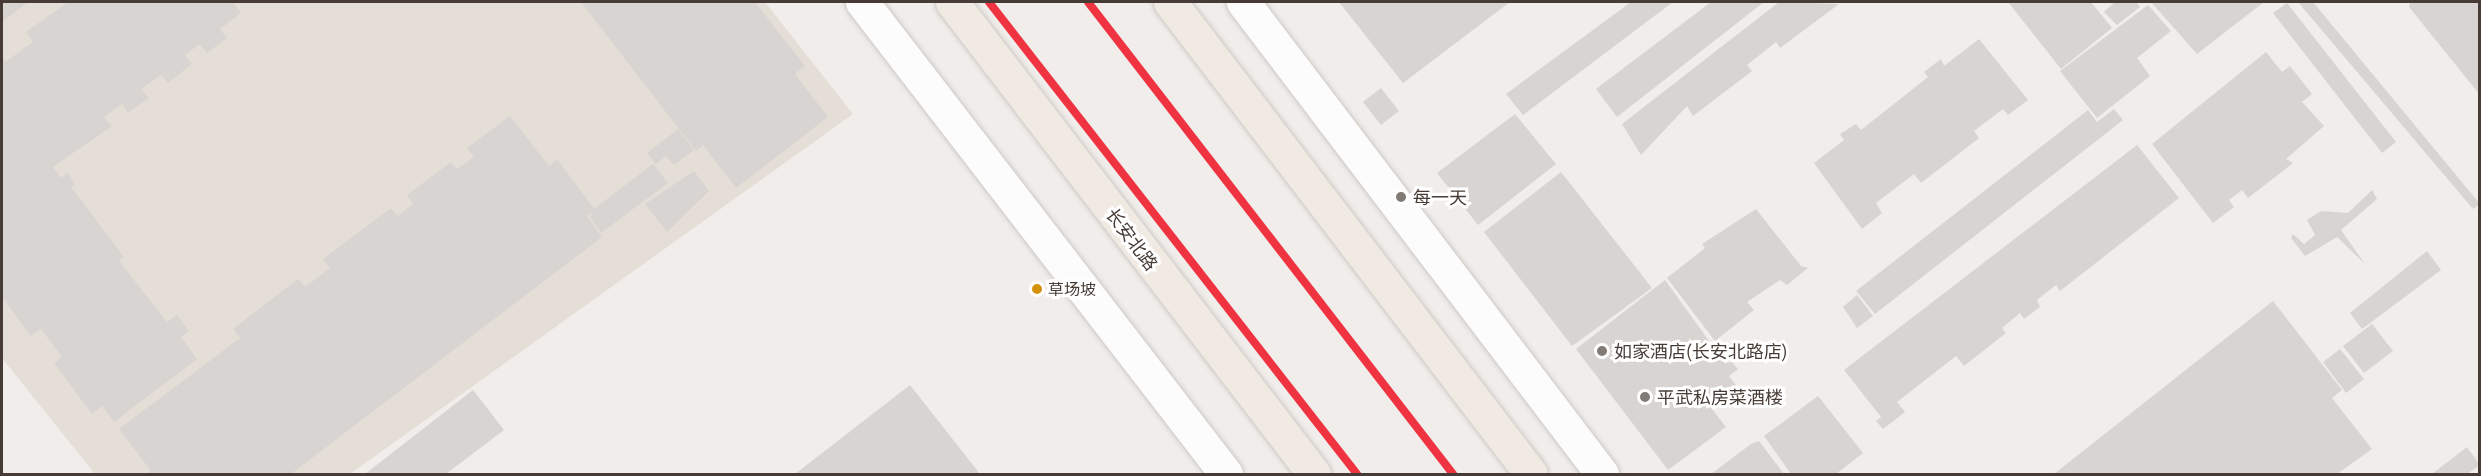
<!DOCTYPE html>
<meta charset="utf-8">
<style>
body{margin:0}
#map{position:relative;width:2481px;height:476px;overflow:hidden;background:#f0edea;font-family:Ubuntu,"Noto Sans SC",sans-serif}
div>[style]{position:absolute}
.residential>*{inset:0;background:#e5ded7}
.building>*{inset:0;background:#d8d4d1}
.roads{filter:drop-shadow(0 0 2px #cdc9c6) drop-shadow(0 0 2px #cdc9c6)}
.street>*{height:33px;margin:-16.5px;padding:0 16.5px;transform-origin:16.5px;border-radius:16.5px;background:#fdfcfc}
.primary>*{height:33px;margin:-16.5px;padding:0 16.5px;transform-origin:16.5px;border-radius:16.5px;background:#f1eae3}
.metro-1>*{height:8px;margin:-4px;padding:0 4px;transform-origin:4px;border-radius:4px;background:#ef3340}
.dots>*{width:16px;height:16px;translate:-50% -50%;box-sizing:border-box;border:3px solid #fff;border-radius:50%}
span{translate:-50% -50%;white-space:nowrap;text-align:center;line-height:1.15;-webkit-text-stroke:6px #fff;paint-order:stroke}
.bus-label{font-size:16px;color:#473c35}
.left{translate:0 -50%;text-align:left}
.poi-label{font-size:18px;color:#473c35}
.street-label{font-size:18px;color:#473c35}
.frame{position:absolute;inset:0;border:3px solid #473c35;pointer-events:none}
</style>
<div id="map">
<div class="residential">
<div style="clip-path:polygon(2px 2px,765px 2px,853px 114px,350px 474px,95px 474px,2px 358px)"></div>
</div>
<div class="building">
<div style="clip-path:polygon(2px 2px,28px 2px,2px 22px)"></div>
<div style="clip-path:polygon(68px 2px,233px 2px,241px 13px,220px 29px,227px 38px,207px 53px,200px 44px,185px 55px,192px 64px,168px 83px,161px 75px,141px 89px,149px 98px,128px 113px,122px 104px,104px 117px,112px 126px,53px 167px,61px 178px,68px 173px,75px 184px,71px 187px,124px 257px,119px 261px,167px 322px,177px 315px,189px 331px,181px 337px,197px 359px,114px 422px,102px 406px,92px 414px,54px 363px,62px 357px,41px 329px,31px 336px,2px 297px,2px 56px,5px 62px,33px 42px,26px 32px)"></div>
<div style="clip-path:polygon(581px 2px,755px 2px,805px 66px,795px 74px,828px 117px,736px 188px,703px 145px,696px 151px)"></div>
<div style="clip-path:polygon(1339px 2px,1510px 2px,1403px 83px)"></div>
<div style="clip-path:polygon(1631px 2px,1673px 2px,1523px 115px,1506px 94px)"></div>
<div style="clip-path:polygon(1711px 2px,1764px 2px,1617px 117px,1596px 89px)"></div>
<div style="clip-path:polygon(1779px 2px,1839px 4px,1780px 48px,1776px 42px,1747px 65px,1752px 71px,1693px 116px,1687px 106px,1641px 155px,1622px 124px)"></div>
<div style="clip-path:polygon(2008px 2px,2091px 2px,2112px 28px,2061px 69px)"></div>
<div style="clip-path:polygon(2115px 2px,2136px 2px,2140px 7px,2117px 25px,2104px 12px)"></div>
<div style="clip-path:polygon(2151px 2px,2264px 2px,2197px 54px)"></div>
<div style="clip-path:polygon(2298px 2px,2313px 2px,2480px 204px,2473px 209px)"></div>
<div style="clip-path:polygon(2410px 2px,2480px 2px,2480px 95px,2409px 7px)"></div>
<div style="clip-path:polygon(2287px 3px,2396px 142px,2382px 153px,2273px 13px)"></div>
<div style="clip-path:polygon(2148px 5px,2171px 31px,2137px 58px,2150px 76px,2097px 118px,2060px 71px)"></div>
<div style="clip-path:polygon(1979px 39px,2028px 100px,2008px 115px,2003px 109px,1974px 131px,1979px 138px,1921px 183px,1914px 174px,1876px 203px,1882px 213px,1862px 229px,1814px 163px,1844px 140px,1840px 134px,1856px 124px,1861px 130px,1928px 77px,1924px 72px,1941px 59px,1944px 66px)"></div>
<div style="clip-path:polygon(2266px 52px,2282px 72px,2290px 66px,2312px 94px,2302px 102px,2324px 126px,2286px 159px,2293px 163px,2248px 198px,2242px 190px,2229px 200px,2234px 207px,2213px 223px,2152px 144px)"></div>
<div style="clip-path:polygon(1381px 88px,1399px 111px,1381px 125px,1363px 102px)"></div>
<div style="clip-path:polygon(2114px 109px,2123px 120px,1875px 314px,1856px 291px,2088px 110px,2097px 122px)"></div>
<div style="clip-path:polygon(1515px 114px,1556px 164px,1478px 225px,1437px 173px)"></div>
<div style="clip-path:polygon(510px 116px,549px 166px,557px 159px,595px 210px,587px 216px,602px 237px,291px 474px,147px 474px,151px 471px,119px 429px,240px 338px,233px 329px,298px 279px,305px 287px,330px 268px,323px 259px,391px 208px,398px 216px,413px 204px,407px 195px,451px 162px,457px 169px,474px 157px,467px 148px)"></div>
<div style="clip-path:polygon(678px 129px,694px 150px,674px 165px,666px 156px,656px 164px,647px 153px)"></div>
<div style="clip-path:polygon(2137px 145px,2179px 198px,2060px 291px,2056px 285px,2037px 300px,2040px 307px,2024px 319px,2020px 313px,2002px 328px,2006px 333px,1964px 366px,1956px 356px,1897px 402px,1905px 412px,1883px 429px,1876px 421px,1881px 417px,1844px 370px)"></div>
<div style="clip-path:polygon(653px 164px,668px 183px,601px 233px,590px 217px,595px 208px)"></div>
<div style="clip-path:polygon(694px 171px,709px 191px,667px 232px,645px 204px)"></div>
<div style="clip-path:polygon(1561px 172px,1652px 288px,1572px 346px,1484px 232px)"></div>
<div style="clip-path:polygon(2372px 190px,2377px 199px,2341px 230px,2365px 264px,2337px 237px,2305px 256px,2291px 238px,2293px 234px,2304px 244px,2315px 235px,2307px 220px,2321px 211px,2348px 213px)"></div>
<div style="clip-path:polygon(1756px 209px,1801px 266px,1808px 268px,1787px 285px,1780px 280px,1747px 302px,1754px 310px,1715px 341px,1667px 278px,1705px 248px,1702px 244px)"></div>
<div style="clip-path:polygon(2427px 251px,2441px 270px,2362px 329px,2350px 313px)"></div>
<div style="clip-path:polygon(1665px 280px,1725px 363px,1732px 362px,1738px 369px,1729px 376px,1736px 385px,1708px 404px,1726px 427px,1668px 470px,1576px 349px)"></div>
<div style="clip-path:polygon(1857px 295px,1873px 316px,1857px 328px,1843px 307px)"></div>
<div style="clip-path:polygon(2273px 301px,2342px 390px,2332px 398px,2372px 449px,2337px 474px,2054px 474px)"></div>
<div style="clip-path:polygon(2372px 324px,2393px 351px,2364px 373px,2343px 346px)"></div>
<div style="clip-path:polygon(2340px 349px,2364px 379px,2346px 393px,2323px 362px)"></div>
<div style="clip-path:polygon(910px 385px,980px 474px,795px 474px)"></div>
<div style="clip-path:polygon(473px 390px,504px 430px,446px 474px,365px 474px)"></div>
<div style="clip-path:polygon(1818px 396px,1863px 453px,1836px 474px,1791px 474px,1764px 436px)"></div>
<div style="clip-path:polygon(1759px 441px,1784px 474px,1711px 474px,1751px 444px)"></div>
<div style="clip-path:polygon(2467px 447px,2480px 465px,2467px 474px,2432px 474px)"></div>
</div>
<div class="roads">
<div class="street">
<div style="left:862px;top:2px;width:596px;rotate:52.36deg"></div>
<div style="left:1243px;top:2px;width:593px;rotate:52.74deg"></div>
</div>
<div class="primary">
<div style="left:952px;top:2px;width:595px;rotate:52.51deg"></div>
<div style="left:1170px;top:2px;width:594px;rotate:52.59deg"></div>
</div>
</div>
<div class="metro-1">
<div style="left:989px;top:2px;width:599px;rotate:52.06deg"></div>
<div style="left:1088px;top:2px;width:597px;rotate:52.29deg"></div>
</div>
<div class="dots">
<div style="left:1401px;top:197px;background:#827a74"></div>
<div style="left:1037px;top:289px;background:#d4910b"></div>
<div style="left:1602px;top:351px;background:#827a74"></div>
<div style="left:1645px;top:397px;background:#827a74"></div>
</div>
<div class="bus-label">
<span class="left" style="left:1048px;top:289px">草场坡</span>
</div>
<div class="poi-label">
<span class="left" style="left:1413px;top:197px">每一天</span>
<span class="left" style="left:1614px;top:351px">如家酒店(长安北路店)</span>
<span class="left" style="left:1657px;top:397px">平武私房菜酒楼</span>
</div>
<div class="street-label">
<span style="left:1132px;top:239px;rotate:53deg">长安北路</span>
</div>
<div class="frame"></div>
</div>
